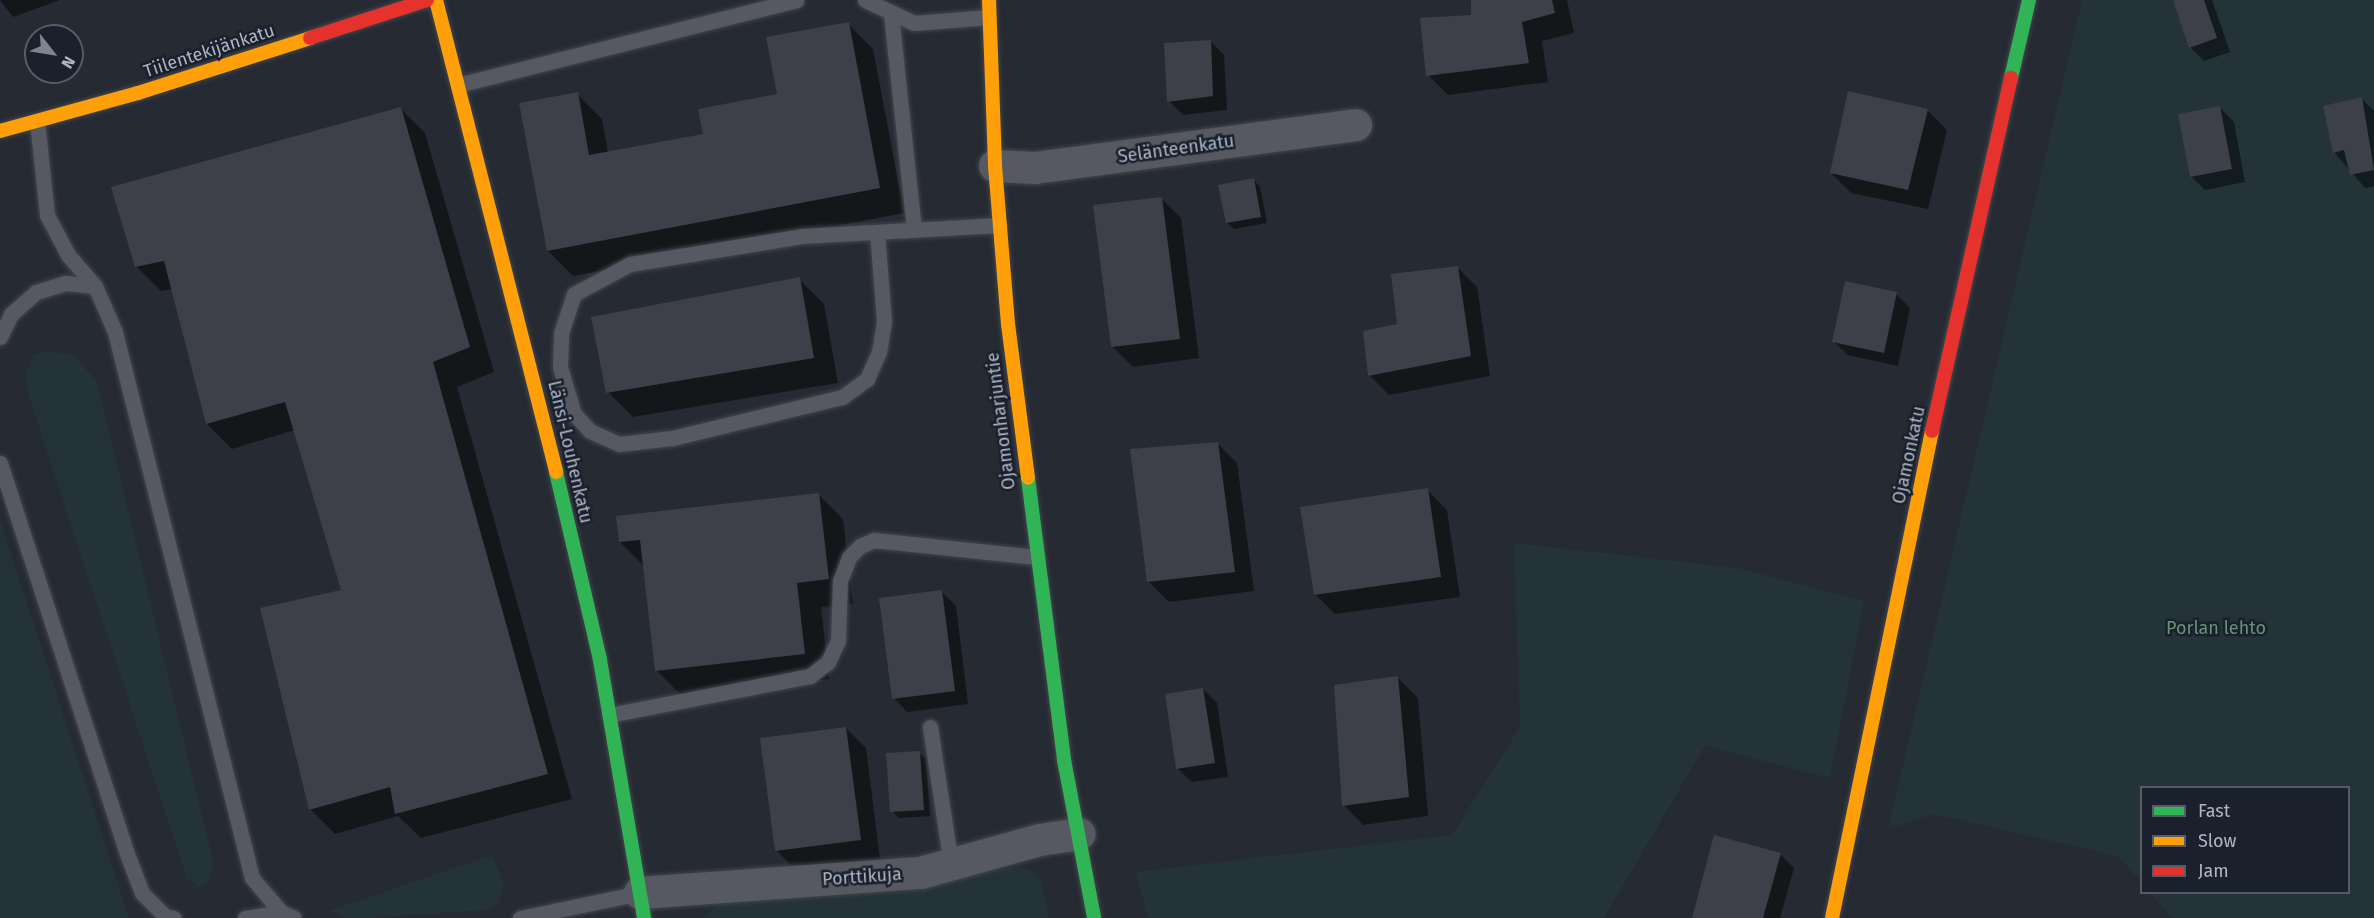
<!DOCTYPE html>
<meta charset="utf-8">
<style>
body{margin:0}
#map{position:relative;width:2374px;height:918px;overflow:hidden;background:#262a32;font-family:"Fira Sans",sans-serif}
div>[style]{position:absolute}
.green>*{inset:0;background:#233337}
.shadow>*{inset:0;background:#0007}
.building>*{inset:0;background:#3d4048}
.roads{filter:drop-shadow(0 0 2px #41454b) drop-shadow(0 0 2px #41454b)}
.lane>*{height:15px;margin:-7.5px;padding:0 7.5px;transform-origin:7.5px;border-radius:7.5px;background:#565961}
.street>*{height:32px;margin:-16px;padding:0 16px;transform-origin:16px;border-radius:16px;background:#565961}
.fast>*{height:14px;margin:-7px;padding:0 7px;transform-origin:7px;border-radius:7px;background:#30b455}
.slow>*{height:14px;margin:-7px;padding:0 7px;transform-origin:7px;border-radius:7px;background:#ff9f0a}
.jam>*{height:14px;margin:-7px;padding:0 7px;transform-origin:7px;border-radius:7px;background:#e5322d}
span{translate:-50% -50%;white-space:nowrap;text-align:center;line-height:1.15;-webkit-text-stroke:5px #1a202c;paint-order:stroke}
.street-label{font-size:18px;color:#aeb5c4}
.park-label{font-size:18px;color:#669475}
.legend{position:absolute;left:2140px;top:786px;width:210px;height:108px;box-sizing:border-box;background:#1a202c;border:2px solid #555c69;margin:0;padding:8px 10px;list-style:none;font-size:18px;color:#aeb5c4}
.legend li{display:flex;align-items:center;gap:12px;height:30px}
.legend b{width:30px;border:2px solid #555c69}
.north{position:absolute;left:24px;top:24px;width:60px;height:60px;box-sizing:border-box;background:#1a202c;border:2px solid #555c69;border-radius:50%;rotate:121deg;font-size:16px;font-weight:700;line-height:24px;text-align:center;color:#aeb5c4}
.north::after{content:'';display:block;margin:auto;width:21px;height:27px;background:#7e8491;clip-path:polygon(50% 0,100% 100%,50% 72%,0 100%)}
</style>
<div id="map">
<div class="green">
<div style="clip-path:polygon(2082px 0,2374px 0,2374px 918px,2172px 918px,2150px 893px,2348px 892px,2348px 788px,2142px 788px,2141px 882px,2118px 856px,1933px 814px,1888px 829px)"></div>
<div style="clip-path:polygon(47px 351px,74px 355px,97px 382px,214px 865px,207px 884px,198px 887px,187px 879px,29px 397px,26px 373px,33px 355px)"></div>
<div style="clip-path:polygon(0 520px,129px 918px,0 918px)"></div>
<div style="clip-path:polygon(1514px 543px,1738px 568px,1864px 601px,1830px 778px,1705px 746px,1604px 918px,1148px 918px,1136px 872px,1452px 835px,1520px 727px)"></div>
<div style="clip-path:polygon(492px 855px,504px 884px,499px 903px,486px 910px,372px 918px,345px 918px,328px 911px)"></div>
<div style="clip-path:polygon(1021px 866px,1040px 877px,1049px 918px,703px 918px,723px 902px,863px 890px)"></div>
</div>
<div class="shadow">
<div style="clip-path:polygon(0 0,60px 0,13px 17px)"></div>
<div style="clip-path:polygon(1473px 0,1567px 0,1574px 33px,1542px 41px,1548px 82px,1448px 95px,1428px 75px,1473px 16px)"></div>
<div style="clip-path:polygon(2175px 0,2212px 0,2230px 52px,2204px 61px,2190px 47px)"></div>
<div style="clip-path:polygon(848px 24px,873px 49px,904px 213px,573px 276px,548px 251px,577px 94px,602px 119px,608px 153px,704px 135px,779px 95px)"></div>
<div style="clip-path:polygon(1210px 41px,1224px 55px,1227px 110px,1183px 115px,1169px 101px)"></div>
<div style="clip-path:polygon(2362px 99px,2374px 111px,2374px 186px,2365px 188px,2334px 152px)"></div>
<div style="clip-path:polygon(400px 108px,425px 133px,494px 372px,457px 387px,572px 799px,421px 838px,398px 816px,335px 834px,310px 809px,343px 591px,295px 430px,232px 449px,207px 424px,173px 289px,161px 291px,136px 266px)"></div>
<div style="clip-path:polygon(2220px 108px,2234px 122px,2245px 182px,2205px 190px,2191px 176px)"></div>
<div style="clip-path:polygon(1927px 110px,1947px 130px,1928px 209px,1851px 193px,1831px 173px)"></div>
<div style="clip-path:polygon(1254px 180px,1260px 187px,1267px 223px,1234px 229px,1227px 223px)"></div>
<div style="clip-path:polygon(1161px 198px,1181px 218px,1199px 358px,1133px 367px,1113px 347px)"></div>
<div style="clip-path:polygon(1457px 267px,1477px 287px,1490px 376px,1389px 395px,1369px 375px)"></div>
<div style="clip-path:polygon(799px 279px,824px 304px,838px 383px,633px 417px,608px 392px)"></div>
<div style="clip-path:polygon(1896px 294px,1910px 308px,1898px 366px,1848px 355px,1834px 342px)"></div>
<div style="clip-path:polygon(1217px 443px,1237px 463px,1254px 591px,1169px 602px,1149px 582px)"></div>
<div style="clip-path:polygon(1427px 490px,1447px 510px,1460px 597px,1335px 614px,1315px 594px)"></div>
<div style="clip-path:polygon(818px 494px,843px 519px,853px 604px,821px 607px,829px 679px,681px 695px,656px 670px,644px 566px,620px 542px)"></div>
<div style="clip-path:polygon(942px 592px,956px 606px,968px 704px,907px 712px,894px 698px)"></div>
<div style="clip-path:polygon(1398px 678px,1418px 698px,1428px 816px,1363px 825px,1344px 805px)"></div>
<div style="clip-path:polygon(1203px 689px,1217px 703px,1228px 777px,1192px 782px,1178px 769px)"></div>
<div style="clip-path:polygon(846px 728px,866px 748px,880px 859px,796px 870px,776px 850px)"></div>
<div style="clip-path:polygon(919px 753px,926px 759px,930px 816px,899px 818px,892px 811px)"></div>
<div style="clip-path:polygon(1780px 854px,1794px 868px,1780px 918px,1693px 918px)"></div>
</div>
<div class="building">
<div style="clip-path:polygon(1471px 0,1552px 0,1555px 13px,1522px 22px,1529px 63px,1426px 76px,1420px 18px,1471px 15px)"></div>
<div style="clip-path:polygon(2173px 0,2204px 0,2217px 38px,2189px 48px)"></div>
<div style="clip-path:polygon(849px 22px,880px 188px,547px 251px,519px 103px,578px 92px,589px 155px,703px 134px,698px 109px,777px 94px,766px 37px)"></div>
<div style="clip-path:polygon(1211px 40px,1213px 96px,1167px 102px,1164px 43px)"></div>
<div style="clip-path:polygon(1848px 91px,1928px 109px,1908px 190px,1830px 173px)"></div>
<div style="clip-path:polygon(2362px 97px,2374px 170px,2350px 175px,2344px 150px,2333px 153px,2323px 106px)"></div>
<div style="clip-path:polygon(2220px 106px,2232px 169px,2190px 177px,2178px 114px)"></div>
<div style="clip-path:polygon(401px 107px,470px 347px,433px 362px,548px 774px,395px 814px,390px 787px,309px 810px,260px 608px,341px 590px,285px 402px,206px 424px,164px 261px,135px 267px,111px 187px)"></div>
<div style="clip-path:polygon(1254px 178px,1261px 217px,1226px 223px,1218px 185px)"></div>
<div style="clip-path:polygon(1162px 197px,1180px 339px,1111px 347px,1093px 205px)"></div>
<div style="clip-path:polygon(1458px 266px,1471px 356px,1368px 376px,1363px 331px,1397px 324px,1391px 274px)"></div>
<div style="clip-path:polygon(800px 277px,814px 358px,606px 393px,591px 317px)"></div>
<div style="clip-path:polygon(1845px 281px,1897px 292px,1884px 353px,1832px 342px)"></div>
<div style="clip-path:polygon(1218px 442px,1235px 572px,1147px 582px,1130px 449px)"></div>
<div style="clip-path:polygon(1428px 488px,1441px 577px,1314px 595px,1300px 507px)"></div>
<div style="clip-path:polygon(819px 493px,829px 579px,797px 583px,805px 654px,655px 671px,640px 540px,619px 542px,616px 516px)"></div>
<div style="clip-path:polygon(942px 590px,955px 691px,892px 699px,879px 598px)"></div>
<div style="clip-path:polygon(1398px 676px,1409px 797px,1342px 806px,1334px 685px)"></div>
<div style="clip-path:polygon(1203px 688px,1215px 763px,1176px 769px,1165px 694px)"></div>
<div style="clip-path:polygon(846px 727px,861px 840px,775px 851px,760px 738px)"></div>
<div style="clip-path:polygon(920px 751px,924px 810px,890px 812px,886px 753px)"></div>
<div style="clip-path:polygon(1714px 835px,1781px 853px,1763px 918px,1692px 918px)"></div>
</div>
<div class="roads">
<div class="lane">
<div style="left:865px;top:0;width:54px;rotate:25.1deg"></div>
<div style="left:914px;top:23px;width:75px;rotate:-4.6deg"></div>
<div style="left:891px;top:14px;width:217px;rotate:83.9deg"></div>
<div style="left:458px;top:85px;width:349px;rotate:-14.1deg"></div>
<div style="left:37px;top:121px;width:95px;rotate:83.9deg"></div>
<div style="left:47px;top:215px;width:45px;rotate:62.3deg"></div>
<div style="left:68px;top:255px;width:41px;rotate:48.9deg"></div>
<div style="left:95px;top:286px;width:50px;rotate:66.5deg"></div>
<div style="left:115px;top:332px;width:563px;rotate:75.91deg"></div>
<div style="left:252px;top:878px;width:45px;rotate:49.5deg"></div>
<div style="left:281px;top:912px;width:14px;rotate:25deg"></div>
<div style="left:877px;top:232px;width:89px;rotate:85.5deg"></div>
<div style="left:884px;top:321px;width:31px;rotate:99deg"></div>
<div style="left:879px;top:352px;width:30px;rotate:114deg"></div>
<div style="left:867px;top:379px;width:31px;rotate:144deg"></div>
<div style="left:842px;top:397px;width:175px;rotate:166.4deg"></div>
<div style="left:672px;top:438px;width:53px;rotate:173.5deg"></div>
<div style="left:619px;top:444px;width:32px;rotate:-156deg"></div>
<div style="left:590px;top:431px;width:23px;rotate:-133deg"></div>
<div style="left:574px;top:414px;width:49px;rotate:-106.6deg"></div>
<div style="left:560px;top:367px;width:34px;rotate:-88deg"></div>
<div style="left:561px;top:333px;width:41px;rotate:-71.6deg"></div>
<div style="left:574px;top:294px;width:64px;rotate:-28.2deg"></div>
<div style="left:630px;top:264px;width:174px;rotate:-9.2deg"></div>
<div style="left:802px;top:236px;width:198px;rotate:-3.2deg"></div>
<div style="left:0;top:337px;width:25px;rotate:-64deg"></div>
<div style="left:11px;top:314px;width:33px;rotate:-41deg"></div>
<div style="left:36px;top:292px;width:30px;rotate:-17deg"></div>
<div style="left:65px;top:283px;width:30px;rotate:6deg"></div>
<div style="left:0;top:463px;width:416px;rotate:72deg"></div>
<div style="left:129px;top:859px;width:36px;rotate:69deg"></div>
<div style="left:142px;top:893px;width:33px;rotate:45deg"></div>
<div style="left:165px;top:916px;width:9px;rotate:13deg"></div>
<div style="left:609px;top:715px;width:205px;rotate:-11deg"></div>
<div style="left:810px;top:676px;width:23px;rotate:-38deg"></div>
<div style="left:828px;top:662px;width:23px;rotate:-65deg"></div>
<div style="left:838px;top:641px;width:60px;rotate:-88.1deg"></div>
<div style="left:840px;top:581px;width:26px;rotate:-69deg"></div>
<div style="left:849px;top:557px;width:16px;rotate:-45deg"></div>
<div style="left:860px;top:546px;width:15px;rotate:-23deg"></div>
<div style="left:874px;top:540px;width:162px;rotate:6deg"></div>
<div style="left:930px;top:727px;width:140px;rotate:81.3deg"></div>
<div style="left:245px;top:918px;width:36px;rotate:-9deg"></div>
<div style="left:520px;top:918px;width:123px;rotate:-11.8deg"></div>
</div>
<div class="street">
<div style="left:995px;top:166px;width:40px;rotate:2.9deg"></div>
<div style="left:1035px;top:168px;width:324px;rotate:-7.6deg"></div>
<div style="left:640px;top:893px;width:282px;rotate:-4.1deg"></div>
<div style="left:921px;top:873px;width:123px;rotate:-15.5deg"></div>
<div style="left:1040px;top:840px;width:40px;rotate:-8.5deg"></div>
</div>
<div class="fast">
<div style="left:2011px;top:78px;width:80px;rotate:-77deg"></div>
<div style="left:556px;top:472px;width:193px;rotate:76.8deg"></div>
<div style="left:600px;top:660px;width:262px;rotate:80.3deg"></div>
<div style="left:1028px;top:478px;width:284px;rotate:82.7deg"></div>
<div style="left:1064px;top:760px;width:161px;rotate:79.2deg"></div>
</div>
<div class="slow">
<div style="left:436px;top:0;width:487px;rotate:75.7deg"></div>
<div style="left:989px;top:0;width:166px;rotate:87.9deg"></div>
<div style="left:995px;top:166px;width:159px;rotate:85.3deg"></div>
<div style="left:1008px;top:324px;width:155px;rotate:82.6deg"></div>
<div style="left:0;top:131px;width:143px;rotate:-15.4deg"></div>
<div style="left:138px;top:93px;width:181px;rotate:-17.7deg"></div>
<div style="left:1832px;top:918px;width:497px;rotate:-78.4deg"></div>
</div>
<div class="jam">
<div style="left:310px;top:38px;width:123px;rotate:-18deg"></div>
<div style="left:1932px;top:431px;width:362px;rotate:-77.4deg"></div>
</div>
</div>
<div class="street-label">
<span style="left:209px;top:51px;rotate:-18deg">Tiilentekijänkatu</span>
<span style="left:1176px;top:149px;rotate:-8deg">Selänteenkatu</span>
<span style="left:1001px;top:421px;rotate:-97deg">Ojamonharjuntie</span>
<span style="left:570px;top:452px;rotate:77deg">Länsi-Louhenkatu</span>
<span style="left:1909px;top:455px;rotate:-78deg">Ojamonkatu</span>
<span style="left:862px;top:877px;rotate:-4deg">Porttikuja</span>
</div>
<div class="park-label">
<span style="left:2216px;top:628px">Porlan lehto</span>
</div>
<ul class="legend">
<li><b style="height:8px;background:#30b455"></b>Fast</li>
<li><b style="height:8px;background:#ff9f0a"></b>Slow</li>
<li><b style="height:8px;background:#e5322d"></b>Jam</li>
</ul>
<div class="north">N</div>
</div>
